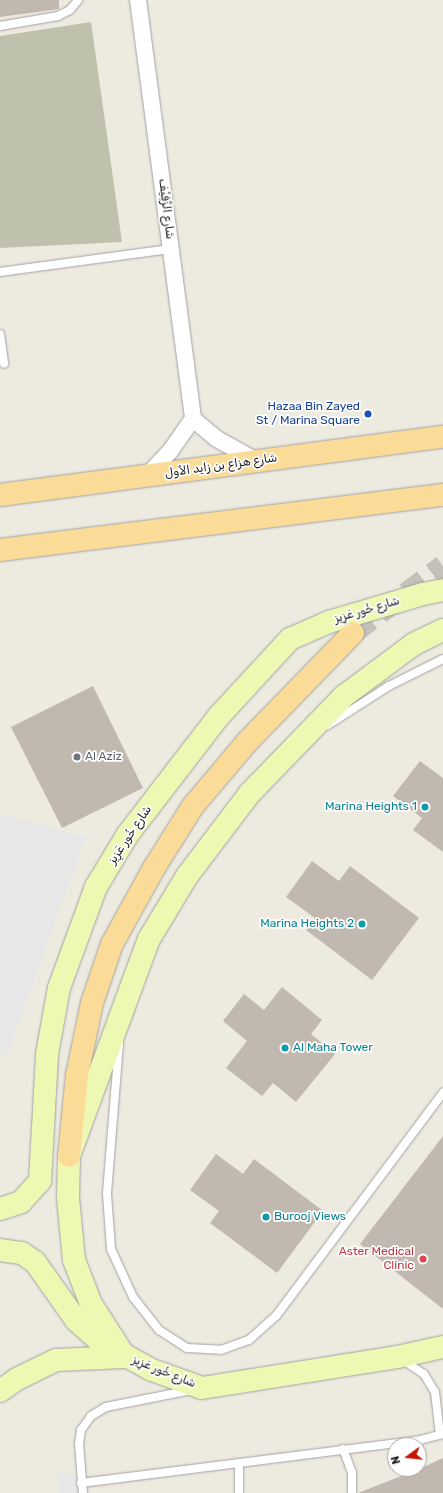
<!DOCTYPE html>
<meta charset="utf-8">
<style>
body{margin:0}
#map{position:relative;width:443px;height:1493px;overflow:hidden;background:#edeae0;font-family:Rubik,Vazirmatn,sans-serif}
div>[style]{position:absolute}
.construction>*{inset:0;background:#bfc1ac}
.parking>*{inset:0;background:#e7e7e7}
.building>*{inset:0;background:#c1b9b0}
.primary-tunnel>*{height:22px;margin-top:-11px;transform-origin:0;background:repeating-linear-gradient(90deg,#c3c1b9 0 22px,transparent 0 33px)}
.roads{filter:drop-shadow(0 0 1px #a2a2a2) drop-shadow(0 0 1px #a2a2a2)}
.lane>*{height:8px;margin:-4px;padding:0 4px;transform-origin:4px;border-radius:4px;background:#fff}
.street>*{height:16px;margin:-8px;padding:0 8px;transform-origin:8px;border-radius:8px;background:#fff}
.secondary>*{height:22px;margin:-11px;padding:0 11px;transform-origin:11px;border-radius:11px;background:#edf8b3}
.primary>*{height:22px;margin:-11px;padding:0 11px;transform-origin:11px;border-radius:11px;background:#fbdb98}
.dots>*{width:11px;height:11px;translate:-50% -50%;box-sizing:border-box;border:2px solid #fff;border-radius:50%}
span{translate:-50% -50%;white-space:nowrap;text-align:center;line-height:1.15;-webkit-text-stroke:3.5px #fff;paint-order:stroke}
.street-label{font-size:12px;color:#1b1b1b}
.transit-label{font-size:12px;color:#164399}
.right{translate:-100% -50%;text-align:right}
.worship-label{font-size:12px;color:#5b616d}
.left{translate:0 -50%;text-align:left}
.culture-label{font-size:12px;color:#0d838f}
.health-label{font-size:12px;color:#be3a42}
.north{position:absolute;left:387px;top:1437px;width:40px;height:40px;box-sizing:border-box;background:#fff;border:1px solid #a4a4a4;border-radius:50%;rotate:255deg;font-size:11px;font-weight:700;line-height:16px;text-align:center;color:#1b1b1b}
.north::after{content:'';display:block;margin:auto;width:14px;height:18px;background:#c41702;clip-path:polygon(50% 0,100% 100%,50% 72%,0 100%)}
</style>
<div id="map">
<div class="construction">
<div style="clip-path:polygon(91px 22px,122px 242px,0 248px,0 36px)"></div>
</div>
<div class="parking">
<div style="clip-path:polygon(0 814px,86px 837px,7px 1054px,0 1055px)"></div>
<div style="clip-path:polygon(75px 1473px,78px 1493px,60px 1493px,58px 1475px)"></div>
</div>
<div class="building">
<div style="clip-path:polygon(0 0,59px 0,59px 9px,0 17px)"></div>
<div style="clip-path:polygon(93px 686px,143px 788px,62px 828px,11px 727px)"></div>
<div style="clip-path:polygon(420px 761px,443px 778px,443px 852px,413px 830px,422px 818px,393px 796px)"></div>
<div style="clip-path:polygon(312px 861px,339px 881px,350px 866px,419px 918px,372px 980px,306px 930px,315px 918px,286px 897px)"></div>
<div style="clip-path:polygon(282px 987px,322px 1020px,311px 1034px,335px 1054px,296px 1102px,273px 1083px,262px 1096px,226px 1068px,247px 1041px,223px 1021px,244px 994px,264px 1010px)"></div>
<div style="clip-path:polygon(443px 1136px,443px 1309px,360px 1244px)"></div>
<div style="clip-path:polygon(216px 1154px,243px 1174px,254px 1159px,323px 1211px,277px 1273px,210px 1223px,219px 1211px,190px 1190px)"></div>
<div style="clip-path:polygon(443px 1458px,443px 1493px,358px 1493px,419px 1469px)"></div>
</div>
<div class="primary-tunnel">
<div style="left:353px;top:633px;width:112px;rotate:-36.7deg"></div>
</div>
<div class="roads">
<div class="lane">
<div style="left:0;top:26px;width:59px;rotate:-9.8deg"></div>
<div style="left:58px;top:16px;width:13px;rotate:-27deg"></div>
<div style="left:70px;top:10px;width:13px;rotate:-51deg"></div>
<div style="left:0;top:272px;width:173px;rotate:-7.7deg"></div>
<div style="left:0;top:334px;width:30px;rotate:82deg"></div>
<div style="left:328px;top:725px;width:72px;rotate:-32.6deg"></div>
<div style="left:389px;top:686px;width:60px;rotate:-26.6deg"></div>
<div style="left:119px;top:1044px;width:150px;rotate:94.6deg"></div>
<div style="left:107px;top:1194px;width:55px;rotate:85.8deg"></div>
<div style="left:111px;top:1249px;width:53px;rotate:65.4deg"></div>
<div style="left:133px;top:1297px;width:42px;rotate:51.8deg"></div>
<div style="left:159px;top:1330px;width:33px;rotate:33deg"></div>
<div style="left:187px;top:1348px;width:34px;rotate:3deg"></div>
<div style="left:221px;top:1350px;width:30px;rotate:-20deg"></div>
<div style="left:249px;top:1340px;width:36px;rotate:-42deg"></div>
<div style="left:276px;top:1316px;width:279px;rotate:-53.2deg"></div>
<div style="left:403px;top:1360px;width:25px;rotate:34deg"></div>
<div style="left:424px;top:1374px;width:21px;rotate:59deg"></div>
<div style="left:435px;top:1392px;width:43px;rotate:83.4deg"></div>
<div style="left:343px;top:1449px;width:25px;rotate:69deg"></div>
<div style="left:352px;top:1472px;width:21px;rotate:90deg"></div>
<div style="left:239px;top:1463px;width:30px;rotate:90deg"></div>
<div style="left:81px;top:1483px;width:342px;rotate:-7.2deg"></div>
<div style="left:420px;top:1440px;width:24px;rotate:-15deg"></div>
<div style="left:83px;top:1493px;width:49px;rotate:-94.7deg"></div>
<div style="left:79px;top:1444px;width:14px;rotate:-82deg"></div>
<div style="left:81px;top:1430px;width:17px;rotate:-54deg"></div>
<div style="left:91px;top:1416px;width:17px;rotate:-31deg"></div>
<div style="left:106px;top:1407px;width:87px;rotate:-11.3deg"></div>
</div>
<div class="street">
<div style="left:138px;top:0;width:423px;rotate:82.5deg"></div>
<div style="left:193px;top:419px;width:31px;rotate:40deg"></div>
<div style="left:217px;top:439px;width:46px;rotate:28.8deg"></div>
<div style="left:145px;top:478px;width:38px;rotate:-47deg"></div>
<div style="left:171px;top:450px;width:38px;rotate:-55deg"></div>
</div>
<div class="secondary">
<div style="left:0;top:1209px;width:22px;rotate:-18deg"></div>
<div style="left:21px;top:1202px;width:28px;rotate:-48deg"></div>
<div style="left:40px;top:1181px;width:127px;rotate:-86.8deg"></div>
<div style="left:47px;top:1054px;width:67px;rotate:-79.7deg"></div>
<div style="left:59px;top:988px;width:108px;rotate:-69.9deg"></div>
<div style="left:96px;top:887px;width:62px;rotate:-58.9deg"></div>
<div style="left:128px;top:834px;width:149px;rotate:-52.4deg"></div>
<div style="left:219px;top:716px;width:105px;rotate:-47.3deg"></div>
<div style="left:290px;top:639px;width:43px;rotate:-23.6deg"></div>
<div style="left:329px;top:622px;width:98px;rotate:-16.6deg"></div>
<div style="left:423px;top:594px;width:20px;rotate:-11deg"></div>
<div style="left:0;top:1250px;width:22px;rotate:8deg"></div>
<div style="left:22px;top:1253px;width:16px;rotate:35deg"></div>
<div style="left:35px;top:1262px;width:71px;rotate:54.7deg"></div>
<div style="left:76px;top:1320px;width:31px;rotate:42deg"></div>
<div style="left:99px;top:1341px;width:60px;rotate:28.7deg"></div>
<div style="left:152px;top:1370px;width:53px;rotate:19.8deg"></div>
<div style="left:202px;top:1388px;width:197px;rotate:-9deg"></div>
<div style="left:397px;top:1357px;width:47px;rotate:-12.3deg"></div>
<div style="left:125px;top:1357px;width:63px;rotate:-122.7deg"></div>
<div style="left:91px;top:1304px;width:47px;rotate:-111.1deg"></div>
<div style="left:74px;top:1260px;width:62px;rotate:-95.5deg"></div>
<div style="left:68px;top:1198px;width:42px;rotate:-88.6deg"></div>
<div style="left:69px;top:1156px;width:231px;rotate:-69.8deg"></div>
<div style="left:149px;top:939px;width:74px;rotate:-58.9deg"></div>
<div style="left:187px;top:876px;width:104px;rotate:-52.8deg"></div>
<div style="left:250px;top:793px;width:135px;rotate:-45.9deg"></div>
<div style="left:344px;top:696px;width:87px;rotate:-36.6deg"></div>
<div style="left:414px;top:644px;width:32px;rotate:-26deg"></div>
<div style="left:0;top:1391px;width:21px;rotate:-35deg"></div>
<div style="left:17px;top:1379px;width:43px;rotate:-26deg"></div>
<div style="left:56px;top:1360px;width:69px;rotate:-2.5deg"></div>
</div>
<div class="primary">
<div style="left:0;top:495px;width:447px;rotate:-7.5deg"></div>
<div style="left:0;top:550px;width:446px;rotate:-7.1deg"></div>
<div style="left:69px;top:1156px;width:81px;rotate:-84.4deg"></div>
<div style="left:77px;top:1075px;width:74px;rotate:-78.2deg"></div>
<div style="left:92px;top:1003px;width:62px;rotate:-71.3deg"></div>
<div style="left:112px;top:944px;width:87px;rotate:-61.1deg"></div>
<div style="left:154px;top:868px;width:73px;rotate:-57.8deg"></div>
<div style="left:193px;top:806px;width:84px;rotate:-49.8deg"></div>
<div style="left:247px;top:742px;width:152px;rotate:-45.8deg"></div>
</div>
</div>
<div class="dots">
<div style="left:368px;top:414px;background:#1a4fb4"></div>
<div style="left:77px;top:757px;background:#6b7280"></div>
<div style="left:425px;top:807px;background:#0f9aa8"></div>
<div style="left:362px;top:924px;background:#0f9aa8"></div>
<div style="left:285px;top:1048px;background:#0f9aa8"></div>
<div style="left:266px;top:1217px;background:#0f9aa8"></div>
<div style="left:423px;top:1259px;background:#e0444e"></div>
</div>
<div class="street-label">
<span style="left:166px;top:209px;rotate:83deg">شارع الزَّفِيْف</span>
<span style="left:221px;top:466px;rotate:-8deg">شارع هزاع بن زايد الأول</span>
<span style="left:367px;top:610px;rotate:-16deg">شارع خُور عَزِيز</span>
<span style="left:130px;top:835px;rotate:-56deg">شارع خُور عَزِيز</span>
<span style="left:164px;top:1372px;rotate:22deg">شارع خُور عَزِيز</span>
</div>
<div class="transit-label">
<span class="right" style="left:360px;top:414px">Hazaa Bin Zayed<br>St / Marina Square</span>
</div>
<div class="worship-label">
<span class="left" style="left:85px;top:757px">Al Aziz</span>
</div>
<div class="culture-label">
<span class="right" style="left:417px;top:807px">Marina Heights 1</span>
<span class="right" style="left:354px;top:924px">Marina Heights 2</span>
<span class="left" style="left:293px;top:1048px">Al Maha Tower</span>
<span class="left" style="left:274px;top:1217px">Burooj Views</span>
</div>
<div class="health-label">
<span class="right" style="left:414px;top:1259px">Aster Medical<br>Clinic</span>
</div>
<div class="north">N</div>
</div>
